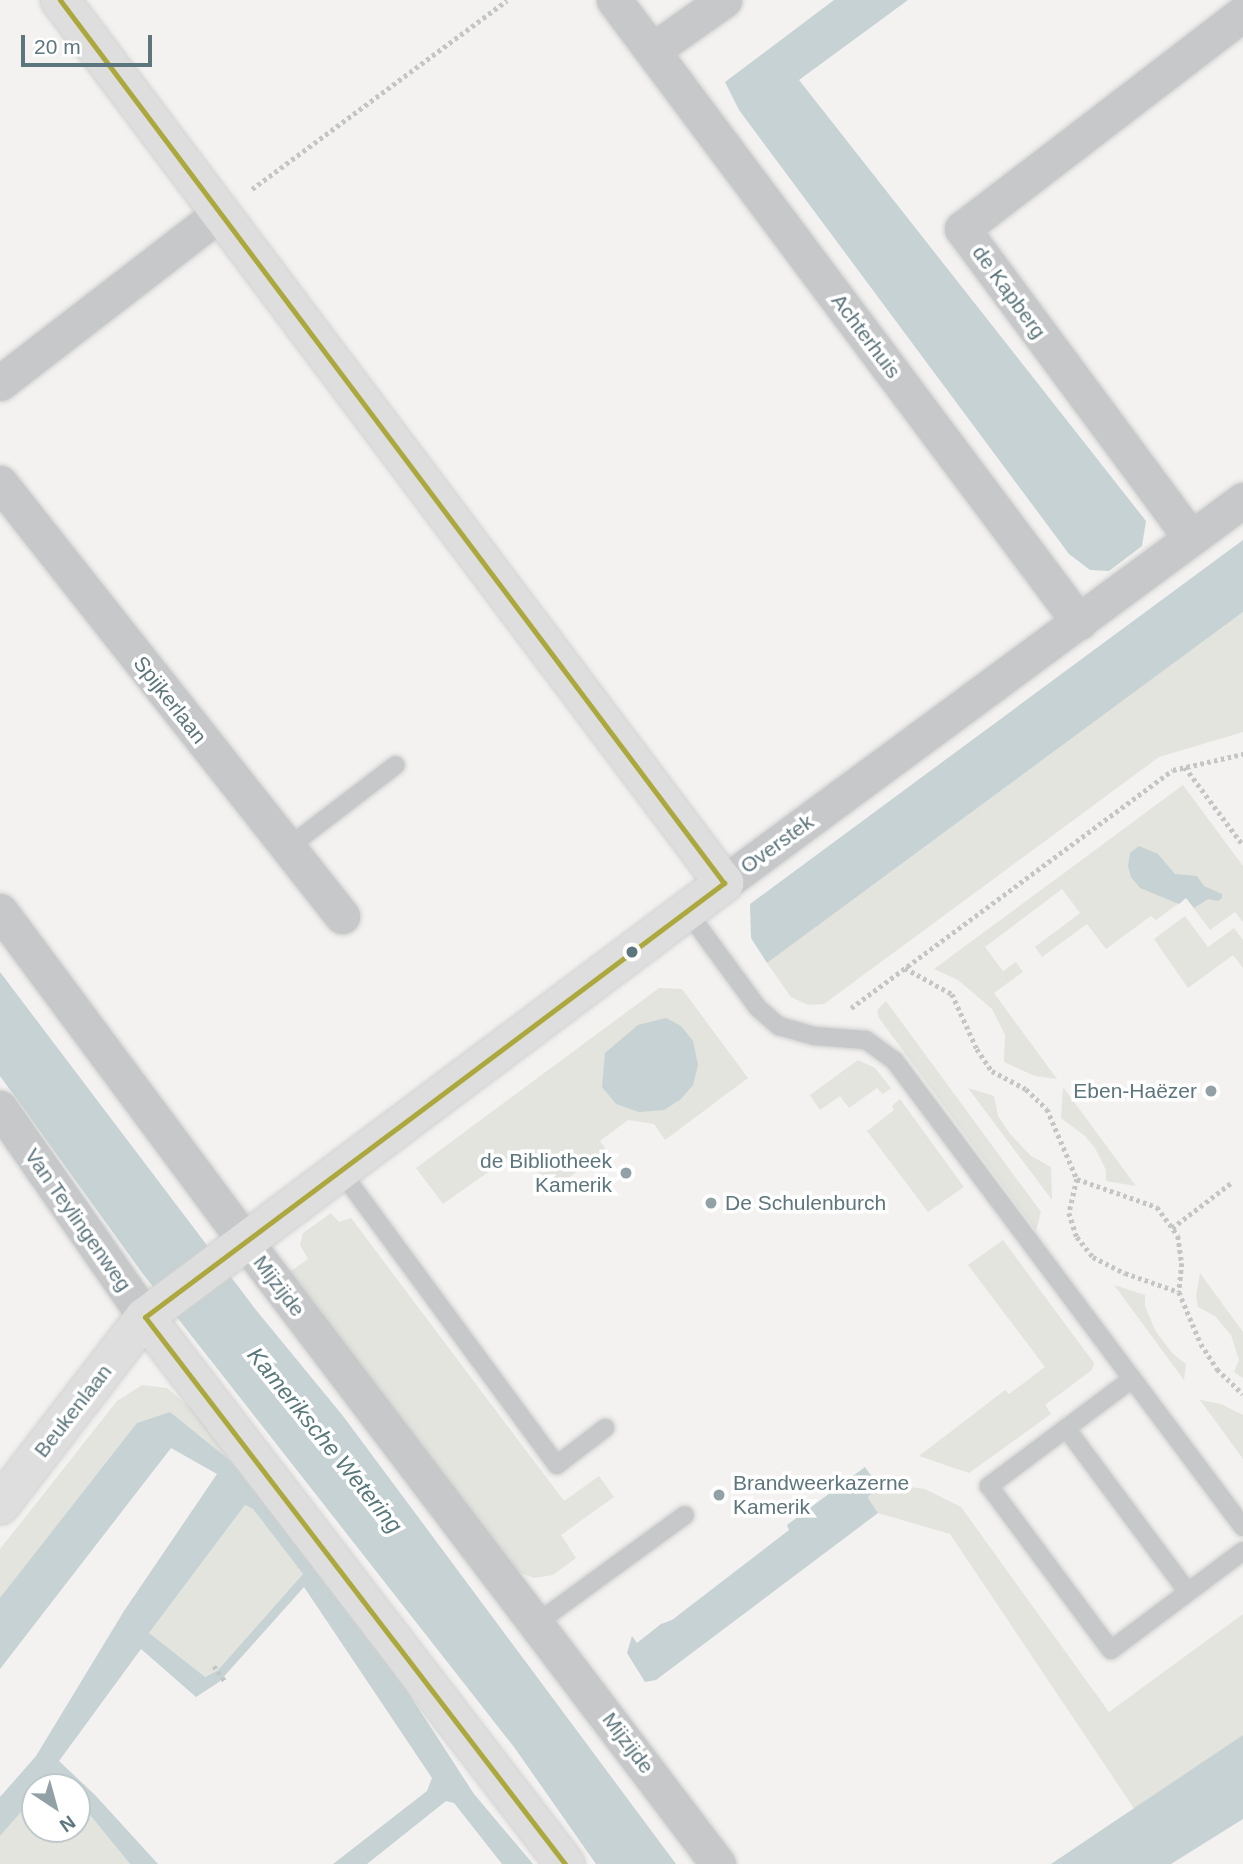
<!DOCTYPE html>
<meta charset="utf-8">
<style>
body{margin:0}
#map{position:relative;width:1243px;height:1864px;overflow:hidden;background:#f3f2f0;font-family:Arial,sans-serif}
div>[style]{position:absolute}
.green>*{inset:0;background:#e2e4dd}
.water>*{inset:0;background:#c6d2d3}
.path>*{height:4.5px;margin-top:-2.25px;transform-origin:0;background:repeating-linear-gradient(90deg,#c4c6c6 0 3.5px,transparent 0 7px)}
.roads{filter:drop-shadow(0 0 2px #cfd0d0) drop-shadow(0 0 2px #cfd0d0)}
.lane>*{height:18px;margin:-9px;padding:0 9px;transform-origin:9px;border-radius:9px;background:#c7c8c9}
.street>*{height:35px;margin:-17.5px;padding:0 17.5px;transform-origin:17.5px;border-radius:17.5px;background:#c7c8c9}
.secondary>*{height:38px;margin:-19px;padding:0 19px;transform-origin:19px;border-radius:19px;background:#dddedd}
.bus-1>*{height:5px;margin:-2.5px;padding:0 2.5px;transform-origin:2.5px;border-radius:2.5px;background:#aca83e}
.dots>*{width:19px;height:19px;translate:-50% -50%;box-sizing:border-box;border:4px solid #fff;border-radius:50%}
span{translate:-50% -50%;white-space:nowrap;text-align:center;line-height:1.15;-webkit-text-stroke:7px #fff;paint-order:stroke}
.street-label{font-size:21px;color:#5d767d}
.poi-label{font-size:21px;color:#5d767d}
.right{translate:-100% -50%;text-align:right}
.left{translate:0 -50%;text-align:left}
.water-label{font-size:23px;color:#587879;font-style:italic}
.north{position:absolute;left:21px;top:1773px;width:70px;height:70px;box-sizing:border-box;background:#fff;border:2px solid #bec8cb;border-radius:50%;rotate:144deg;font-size:19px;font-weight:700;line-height:28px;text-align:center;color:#5d767d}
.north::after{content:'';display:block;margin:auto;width:24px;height:32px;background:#92a1a5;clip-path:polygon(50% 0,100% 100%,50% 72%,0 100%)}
.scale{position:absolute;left:21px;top:35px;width:131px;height:32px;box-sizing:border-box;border:4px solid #5d767d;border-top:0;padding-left:9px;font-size:21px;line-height:24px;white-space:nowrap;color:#5d767d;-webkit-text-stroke:5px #fff;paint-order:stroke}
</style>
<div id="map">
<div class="green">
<div style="clip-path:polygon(1243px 612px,1243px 732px,1159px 757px,824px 1004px,808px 1005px,791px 997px,767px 963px)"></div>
<div style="clip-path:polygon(1183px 785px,1243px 866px,1243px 922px,1235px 912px,1210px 930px,1186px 898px,1156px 920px,1151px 916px,1106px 949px,1087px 924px,1042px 957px,1035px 947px,1080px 913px,1062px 889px,985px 947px,1003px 971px,1016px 962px,1023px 972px,994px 993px,1057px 1079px,1035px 1076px,1004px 1062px,1005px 1035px,992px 1009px,958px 980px,934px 969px)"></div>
<div style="clip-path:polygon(1185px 916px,1208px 947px,1234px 928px,1243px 940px,1243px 968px,1233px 955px,1188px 988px,1154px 939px)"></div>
<div style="clip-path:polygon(659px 988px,682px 989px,748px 1078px,665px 1140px,654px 1124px,628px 1120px,600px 1141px,606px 1150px,552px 1190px,521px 1149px,443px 1204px,416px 1168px)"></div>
<div style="clip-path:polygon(886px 1001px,1041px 1212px,1036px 1231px,879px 1018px,877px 1010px)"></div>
<div style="clip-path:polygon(858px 1060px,875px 1068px,891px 1088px,883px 1094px,877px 1088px,849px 1108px,840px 1096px,820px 1110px,810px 1095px)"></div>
<div style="clip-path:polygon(1063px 1087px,1136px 1186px,1106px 1181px,1106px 1170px,1095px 1148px,1085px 1136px,1061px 1118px)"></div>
<div style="clip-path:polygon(968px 1088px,994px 1096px,998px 1116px,1011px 1135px,1031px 1156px,1051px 1167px,1052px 1200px)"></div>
<div style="clip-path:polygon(900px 1099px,964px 1187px,928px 1212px,867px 1131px,894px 1110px,892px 1106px)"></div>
<div style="clip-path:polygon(331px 1213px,339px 1222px,351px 1218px,564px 1501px,599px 1476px,614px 1497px,561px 1535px,576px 1558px,553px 1575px,534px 1578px,517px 1572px,287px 1274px,308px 1259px,300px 1245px,303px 1233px)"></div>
<div style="clip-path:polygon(1003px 1240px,1094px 1363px,1092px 1370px,1045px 1405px,1051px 1414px,969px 1473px,919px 1456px,1005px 1390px,1009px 1394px,1045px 1367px,968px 1265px)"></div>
<div style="clip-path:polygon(1200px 1273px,1243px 1332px,1243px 1378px,1234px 1372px,1239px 1360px,1231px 1335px,1215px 1316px,1198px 1307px,1196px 1296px)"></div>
<div style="clip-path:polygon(1114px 1285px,1145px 1295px,1145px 1306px,1156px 1332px,1173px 1354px,1186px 1364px,1184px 1380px)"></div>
<div style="clip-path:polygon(142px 1385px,167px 1388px,224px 1437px,256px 1488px,170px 1412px,0 1598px,0 1549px,117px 1401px)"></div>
<div style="clip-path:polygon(1200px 1400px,1221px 1404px,1243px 1415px,1243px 1459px)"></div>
<div style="clip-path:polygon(876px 1483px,925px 1489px,961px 1507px,1109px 1712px,1243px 1614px,1243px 1735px,1135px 1810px,950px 1534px,878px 1513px,868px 1498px)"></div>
<div style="clip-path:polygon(245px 1505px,253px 1509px,303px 1574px,218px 1670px,204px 1677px,149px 1633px)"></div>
<div style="clip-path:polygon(35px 1796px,35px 1829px,77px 1829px,77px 1799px,130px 1864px,0 1864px,0 1836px)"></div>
</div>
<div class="water">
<div style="clip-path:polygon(834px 0,908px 0,799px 80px,1146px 521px,1142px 546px,1109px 571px,1090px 570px,1069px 554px,739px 110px,725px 82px)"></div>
<div style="clip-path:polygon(1243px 540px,1243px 612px,767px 963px,751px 938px,750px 904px)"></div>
<div style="clip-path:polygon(1139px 846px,1158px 854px,1175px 874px,1197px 876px,1204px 886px,1222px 894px,1222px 898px,1218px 901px,1208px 899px,1194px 908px,1186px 898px,1179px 904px,1140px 888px,1131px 877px,1128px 866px,1130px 853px)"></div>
<div style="clip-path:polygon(0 972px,256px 1310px,343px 1416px,676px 1864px,596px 1864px,514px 1747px,143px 1274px,0 1076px)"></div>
<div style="clip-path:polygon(666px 1018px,681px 1026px,693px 1041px,698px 1065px,693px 1085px,681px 1099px,664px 1110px,639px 1112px,616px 1104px,602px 1087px,605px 1053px,638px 1025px)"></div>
<div style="clip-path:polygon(evenodd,170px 1412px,228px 1459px,256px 1488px,406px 1689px,474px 1794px,533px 1864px,502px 1864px,454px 1803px,446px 1801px,367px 1864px,333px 1864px,427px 1791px,432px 1778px,304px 1587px,219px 1682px,196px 1697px,141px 1649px,59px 1761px,95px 1795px,158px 1864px,130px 1864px,77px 1799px,77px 1787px,67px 1787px,57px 1781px,44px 1787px,35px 1787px,35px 1796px,0 1836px,0 1797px,36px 1756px,124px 1611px,217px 1474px,171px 1448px,0 1669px,0 1598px,137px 1423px,170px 1412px,245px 1505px,253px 1509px,303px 1574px,218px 1670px,205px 1677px,149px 1633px,245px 1505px)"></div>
<div style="clip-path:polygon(865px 1467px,876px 1483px,868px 1498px,878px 1513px,656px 1680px,645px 1682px,627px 1653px,632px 1636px,637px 1643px,661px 1624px,672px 1620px,789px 1530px,787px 1525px)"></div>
<div style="clip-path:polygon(1243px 1735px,1243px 1819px,1171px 1864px,1051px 1864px)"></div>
</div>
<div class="path">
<div style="left:252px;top:189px;width:317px;rotate:-36.5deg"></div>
<div style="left:1185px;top:767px;width:97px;rotate:53.4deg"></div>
<div style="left:905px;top:968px;width:54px;rotate:29deg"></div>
<div style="left:952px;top:994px;width:60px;rotate:65.6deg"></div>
<div style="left:977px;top:1049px;width:27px;rotate:56deg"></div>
<div style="left:992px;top:1071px;width:38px;rotate:28deg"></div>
<div style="left:1026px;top:1089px;width:29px;rotate:44deg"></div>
<div style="left:1047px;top:1109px;width:76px;rotate:66.8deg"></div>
<div style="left:1077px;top:1179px;width:35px;rotate:103deg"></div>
<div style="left:1069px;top:1213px;width:25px;rotate:72deg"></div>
<div style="left:1077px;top:1237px;width:26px;rotate:51deg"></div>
<div style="left:1093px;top:1257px;width:36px;rotate:27deg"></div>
<div style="left:1125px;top:1273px;width:57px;rotate:19.4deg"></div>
<div style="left:1179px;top:1292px;width:56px;rotate:67.1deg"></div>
<div style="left:1201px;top:1344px;width:30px;rotate:57deg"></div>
<div style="left:1217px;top:1369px;width:36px;rotate:44deg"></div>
<div style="left:851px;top:1008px;width:400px;rotate:-36.5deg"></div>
<div style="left:1173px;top:770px;width:72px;rotate:-12.9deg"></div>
<div style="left:1077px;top:1179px;width:85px;rotate:19.3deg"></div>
<div style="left:1157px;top:1207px;width:36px;rotate:54deg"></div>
<div style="left:1178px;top:1236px;width:27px;rotate:82deg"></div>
<div style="left:1182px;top:1263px;width:29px;rotate:96deg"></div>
<div style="left:1172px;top:1228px;width:74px;rotate:-37.3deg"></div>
<div style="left:214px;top:1666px;width:19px;rotate:54deg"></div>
</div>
<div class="roads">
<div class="lane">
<div style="left:286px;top:849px;width:138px;rotate:-37.4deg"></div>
<div style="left:687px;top:911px;width:120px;rotate:53.8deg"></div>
<div style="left:758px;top:1008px;width:28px;rotate:41deg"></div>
<div style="left:779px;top:1026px;width:36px;rotate:16deg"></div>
<div style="left:814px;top:1036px;width:52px;rotate:4.4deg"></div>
<div style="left:866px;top:1040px;width:34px;rotate:36deg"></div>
<div style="left:894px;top:1060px;width:583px;rotate:53.23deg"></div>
<div style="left:340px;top:1170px;width:366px;rotate:53.7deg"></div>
<div style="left:557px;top:1465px;width:61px;rotate:-37.6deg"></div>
<div style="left:1132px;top:1379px;width:179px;rotate:143.2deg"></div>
<div style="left:989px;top:1486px;width:204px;rotate:53.4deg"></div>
<div style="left:1111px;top:1650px;width:165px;rotate:-36.9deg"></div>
<div style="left:1066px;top:1428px;width:204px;rotate:53.4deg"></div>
<div style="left:537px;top:1623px;width:183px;rotate:-36.1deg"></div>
</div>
<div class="street">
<div style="left:614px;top:0;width:777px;rotate:53.22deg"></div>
<div style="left:653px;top:50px;width:87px;rotate:-35.2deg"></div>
<div style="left:0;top:383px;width:278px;rotate:-37.7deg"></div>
<div style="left:0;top:483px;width:552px;rotate:51.7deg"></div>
<div style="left:1191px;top:538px;width:385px;rotate:-126.5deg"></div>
<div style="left:962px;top:229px;width:354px;rotate:-37.5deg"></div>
<div style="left:724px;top:883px;width:645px;rotate:-36.43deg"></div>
<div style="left:0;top:911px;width:411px;rotate:53.4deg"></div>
<div style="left:245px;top:1241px;width:782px;rotate:52.79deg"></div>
<div style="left:0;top:1108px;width:254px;rotate:55.2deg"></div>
</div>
<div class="secondary">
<div style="left:145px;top:1317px;width:690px;rotate:52.48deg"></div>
<div style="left:0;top:1505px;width:237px;rotate:-52.4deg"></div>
<div style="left:145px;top:1317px;width:724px;rotate:-36.85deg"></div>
<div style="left:724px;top:883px;width:1105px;rotate:-126.94deg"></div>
</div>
</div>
<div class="bus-1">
<div style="left:60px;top:0;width:1105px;rotate:53.06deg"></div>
<div style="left:145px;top:1317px;width:724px;rotate:-36.85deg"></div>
<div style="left:145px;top:1317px;width:690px;rotate:52.48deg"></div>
</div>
<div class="dots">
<div style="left:632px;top:952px;background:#5d767d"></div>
<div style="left:1211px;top:1091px;background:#92a1a5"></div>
<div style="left:626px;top:1173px;background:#92a1a5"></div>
<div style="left:711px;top:1203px;background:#92a1a5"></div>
<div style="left:719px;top:1495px;background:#92a1a5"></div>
</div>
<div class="street-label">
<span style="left:1009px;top:292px;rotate:54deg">de Kapberg</span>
<span style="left:866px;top:336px;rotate:53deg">Achterhuis</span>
<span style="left:170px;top:700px;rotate:52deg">Spijkerlaan</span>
<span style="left:777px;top:844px;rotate:-36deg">Overstek</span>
<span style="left:78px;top:1220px;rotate:55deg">Van Teylingenweg</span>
<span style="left:279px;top:1286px;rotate:53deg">Mijzijde</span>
<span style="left:73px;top:1411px;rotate:-52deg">Beukenlaan</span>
<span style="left:628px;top:1743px;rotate:53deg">Mijzijde</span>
</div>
<div class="poi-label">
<span class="right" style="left:1197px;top:1091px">Eben-Haëzer</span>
<span class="right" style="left:612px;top:1173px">de Bibliotheek<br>Kamerik</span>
<span class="left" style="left:725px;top:1203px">De Schulenburch</span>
<span class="left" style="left:733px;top:1495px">Brandweerkazerne<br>Kamerik</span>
</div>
<div class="water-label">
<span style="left:325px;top:1440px;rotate:51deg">Kameriksche Wetering</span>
</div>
<div class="north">N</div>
<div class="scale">20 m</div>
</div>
